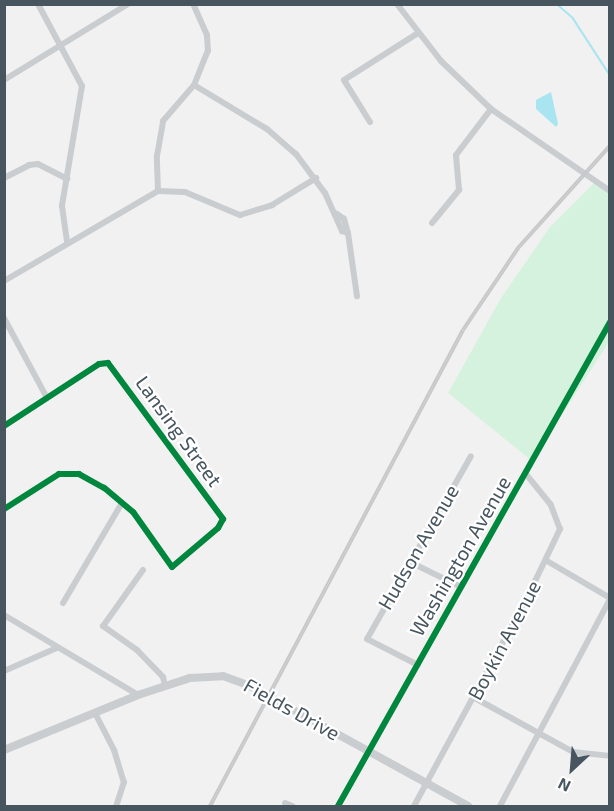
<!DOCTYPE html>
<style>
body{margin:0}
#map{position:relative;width:614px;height:811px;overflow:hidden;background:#f2f1f1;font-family:"Exo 2",sans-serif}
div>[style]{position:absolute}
.green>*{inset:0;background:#d5f2de}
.water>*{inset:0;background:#a8e5f0}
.stream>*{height:1.5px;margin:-0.75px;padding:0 0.75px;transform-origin:0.75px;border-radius:0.75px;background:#a8e5f0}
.minor>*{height:6px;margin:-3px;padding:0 3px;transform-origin:3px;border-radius:3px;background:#cacdd0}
.tertiary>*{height:8px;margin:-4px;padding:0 4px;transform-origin:4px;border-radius:4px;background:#cacdd0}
.rail>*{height:4px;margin-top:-2px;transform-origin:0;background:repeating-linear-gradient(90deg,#fff 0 4.5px,#c6c8ca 0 9px);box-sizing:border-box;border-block:2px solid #c6c8ca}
.cycleway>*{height:6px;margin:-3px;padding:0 3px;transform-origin:3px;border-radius:3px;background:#00873e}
span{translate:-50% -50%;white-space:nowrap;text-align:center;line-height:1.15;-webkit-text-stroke:4.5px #fff;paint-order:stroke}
.street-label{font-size:20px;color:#47555f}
.frame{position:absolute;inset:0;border:6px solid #47555f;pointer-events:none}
.north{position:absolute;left:542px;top:739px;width:60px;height:60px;-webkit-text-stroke:4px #fff;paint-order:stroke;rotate:206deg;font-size:16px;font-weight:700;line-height:24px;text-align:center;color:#47555f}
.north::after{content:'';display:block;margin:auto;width:21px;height:27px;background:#47555f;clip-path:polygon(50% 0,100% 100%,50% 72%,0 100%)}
</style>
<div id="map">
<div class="green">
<div style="clip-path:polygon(594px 183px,609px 193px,609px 342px,532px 461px,448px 393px,501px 298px,550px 227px)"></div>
</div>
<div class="water">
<div style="clip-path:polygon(551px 92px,558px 124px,556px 127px,536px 109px,536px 100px)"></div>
</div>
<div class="stream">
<div style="left:557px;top:4px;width:21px;rotate:41deg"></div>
<div style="left:573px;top:18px;width:68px;rotate:57deg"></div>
</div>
<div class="minor">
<div style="left:38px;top:4px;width:93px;rotate:61.8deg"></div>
<div style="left:82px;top:86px;width:122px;rotate:99.5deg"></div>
<div style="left:62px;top:206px;width:37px;rotate:82deg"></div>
<div style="left:397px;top:4px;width:72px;rotate:52.3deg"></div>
<div style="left:441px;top:61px;width:69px;rotate:43.8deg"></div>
<div style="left:491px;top:109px;width:145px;rotate:34.6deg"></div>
<div style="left:4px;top:80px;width:145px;rotate:-31.5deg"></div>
<div style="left:194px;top:85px;width:85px;rotate:31.1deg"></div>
<div style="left:267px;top:129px;width:38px;rotate:41deg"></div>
<div style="left:296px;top:154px;width:49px;rotate:53.4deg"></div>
<div style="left:325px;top:193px;width:42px;rotate:65.9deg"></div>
<div style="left:342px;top:231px;width:6px;rotate:18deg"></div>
<div style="left:348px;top:233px;width:15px;rotate:-106deg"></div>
<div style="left:344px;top:219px;width:9px;rotate:-144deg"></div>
<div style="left:370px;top:122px;width:49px;rotate:-121.8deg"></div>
<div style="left:344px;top:80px;width:88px;rotate:-32.4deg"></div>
<div style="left:4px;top:178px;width:28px;rotate:-27deg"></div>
<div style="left:29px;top:165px;width:9px;rotate:-6deg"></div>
<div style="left:38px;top:164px;width:33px;rotate:27deg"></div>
<div style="left:158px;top:191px;width:35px;rotate:-92deg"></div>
<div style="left:157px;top:156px;width:36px;rotate:-80deg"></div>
<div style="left:163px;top:121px;width:48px;rotate:-49.3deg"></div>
<div style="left:194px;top:85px;width:37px;rotate:-68deg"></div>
<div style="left:208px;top:51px;width:16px;rotate:-94deg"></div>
<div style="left:207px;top:35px;width:34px;rotate:-114deg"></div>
<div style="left:432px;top:223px;width:43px;rotate:-50.7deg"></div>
<div style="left:459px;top:190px;width:35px;rotate:-95deg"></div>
<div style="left:456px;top:155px;width:58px;rotate:-52.7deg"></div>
<div style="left:348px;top:233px;width:64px;rotate:81.9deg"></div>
<div style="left:4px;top:281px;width:178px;rotate:-30.3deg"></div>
<div style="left:158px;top:191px;width:27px;rotate:2deg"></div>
<div style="left:185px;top:192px;width:60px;rotate:22.7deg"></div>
<div style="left:240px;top:215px;width:34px;rotate:-17deg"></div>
<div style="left:272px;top:205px;width:52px;rotate:-31.5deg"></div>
<div style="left:4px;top:318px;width:91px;rotate:61.7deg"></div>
<div style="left:4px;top:426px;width:113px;rotate:-33.1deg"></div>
<div style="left:99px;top:364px;width:9px;rotate:-6deg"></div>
<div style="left:108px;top:363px;width:194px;rotate:53.6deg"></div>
<div style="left:223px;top:519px;width:10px;rotate:119deg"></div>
<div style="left:218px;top:528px;width:60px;rotate:139.7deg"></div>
<div style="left:172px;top:567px;width:67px;rotate:-125.3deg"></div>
<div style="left:133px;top:512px;width:38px;rotate:-140deg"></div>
<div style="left:104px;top:488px;width:29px;rotate:-151deg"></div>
<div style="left:79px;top:474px;width:20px;rotate:180deg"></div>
<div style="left:59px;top:474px;width:65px;rotate:147.5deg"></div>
<div style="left:547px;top:561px;width:73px;rotate:30.4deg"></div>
<div style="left:410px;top:562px;width:57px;rotate:26.1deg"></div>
<div style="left:143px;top:570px;width:69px;rotate:125.5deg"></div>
<div style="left:103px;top:626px;width:42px;rotate:35.2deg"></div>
<div style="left:137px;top:650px;width:37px;rotate:46deg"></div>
<div style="left:163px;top:677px;width:9px;rotate:77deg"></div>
<div style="left:63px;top:603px;width:116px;rotate:-59.5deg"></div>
<div style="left:4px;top:615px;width:156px;rotate:30.8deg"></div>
<div style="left:418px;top:665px;width:57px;rotate:-153deg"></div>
<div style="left:367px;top:639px;width:210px;rotate:-60.4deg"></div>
<div style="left:4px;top:671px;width:58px;rotate:-23.5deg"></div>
<div style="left:473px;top:697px;width:114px;rotate:28.8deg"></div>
<div style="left:573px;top:752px;width:37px;rotate:6deg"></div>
<div style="left:95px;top:713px;width:42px;rotate:62.8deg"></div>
<div style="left:114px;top:750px;width:34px;rotate:73deg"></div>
<div style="left:124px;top:782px;width:25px;rotate:108deg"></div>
<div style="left:285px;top:803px;width:8px;rotate:23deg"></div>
<div style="left:338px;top:806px;width:555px;rotate:-60.66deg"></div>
<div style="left:414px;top:806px;width:234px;rotate:-61.5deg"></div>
<div style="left:526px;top:600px;width:79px;rotate:-64.4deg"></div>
<div style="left:560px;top:529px;width:26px;rotate:-111deg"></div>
<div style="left:551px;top:505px;width:40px;rotate:-129deg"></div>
<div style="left:500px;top:806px;width:234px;rotate:-62deg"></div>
</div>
<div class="tertiary">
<div style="left:4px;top:750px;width:145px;rotate:-22.3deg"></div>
<div style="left:138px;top:695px;width:55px;rotate:-18.1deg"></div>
<div style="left:190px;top:678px;width:33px;rotate:-3deg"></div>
<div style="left:223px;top:676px;width:29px;rotate:20deg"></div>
<div style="left:250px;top:686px;width:249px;rotate:28.8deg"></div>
</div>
<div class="rail">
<div style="left:210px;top:806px;width:539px;rotate:-62.01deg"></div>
<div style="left:463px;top:330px;width:99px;rotate:-56.1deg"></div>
<div style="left:518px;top:248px;width:137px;rotate:-48deg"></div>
</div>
<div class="cycleway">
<div style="left:4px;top:426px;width:113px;rotate:-33.1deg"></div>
<div style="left:99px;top:364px;width:9px;rotate:-6deg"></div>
<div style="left:108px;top:363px;width:194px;rotate:53.6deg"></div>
<div style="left:223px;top:519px;width:10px;rotate:119deg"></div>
<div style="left:218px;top:528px;width:60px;rotate:139.7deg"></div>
<div style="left:172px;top:567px;width:67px;rotate:-125.3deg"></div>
<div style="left:133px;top:512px;width:38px;rotate:-140deg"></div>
<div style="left:104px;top:488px;width:29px;rotate:-151deg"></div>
<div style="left:79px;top:474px;width:20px;rotate:180deg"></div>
<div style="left:59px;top:474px;width:65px;rotate:147.5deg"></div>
<div style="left:338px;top:806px;width:555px;rotate:-60.66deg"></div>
</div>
<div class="street-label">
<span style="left:179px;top:431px;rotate:54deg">Lansing Street</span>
<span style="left:418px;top:547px;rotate:-60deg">Hudson Avenue</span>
<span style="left:460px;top:556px;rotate:-60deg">Washington Avenue</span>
<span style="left:504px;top:640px;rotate:-62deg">Boykin Avenue</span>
<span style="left:292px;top:709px;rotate:29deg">Fields Drive</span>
</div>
<div class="frame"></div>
<div class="north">N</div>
</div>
